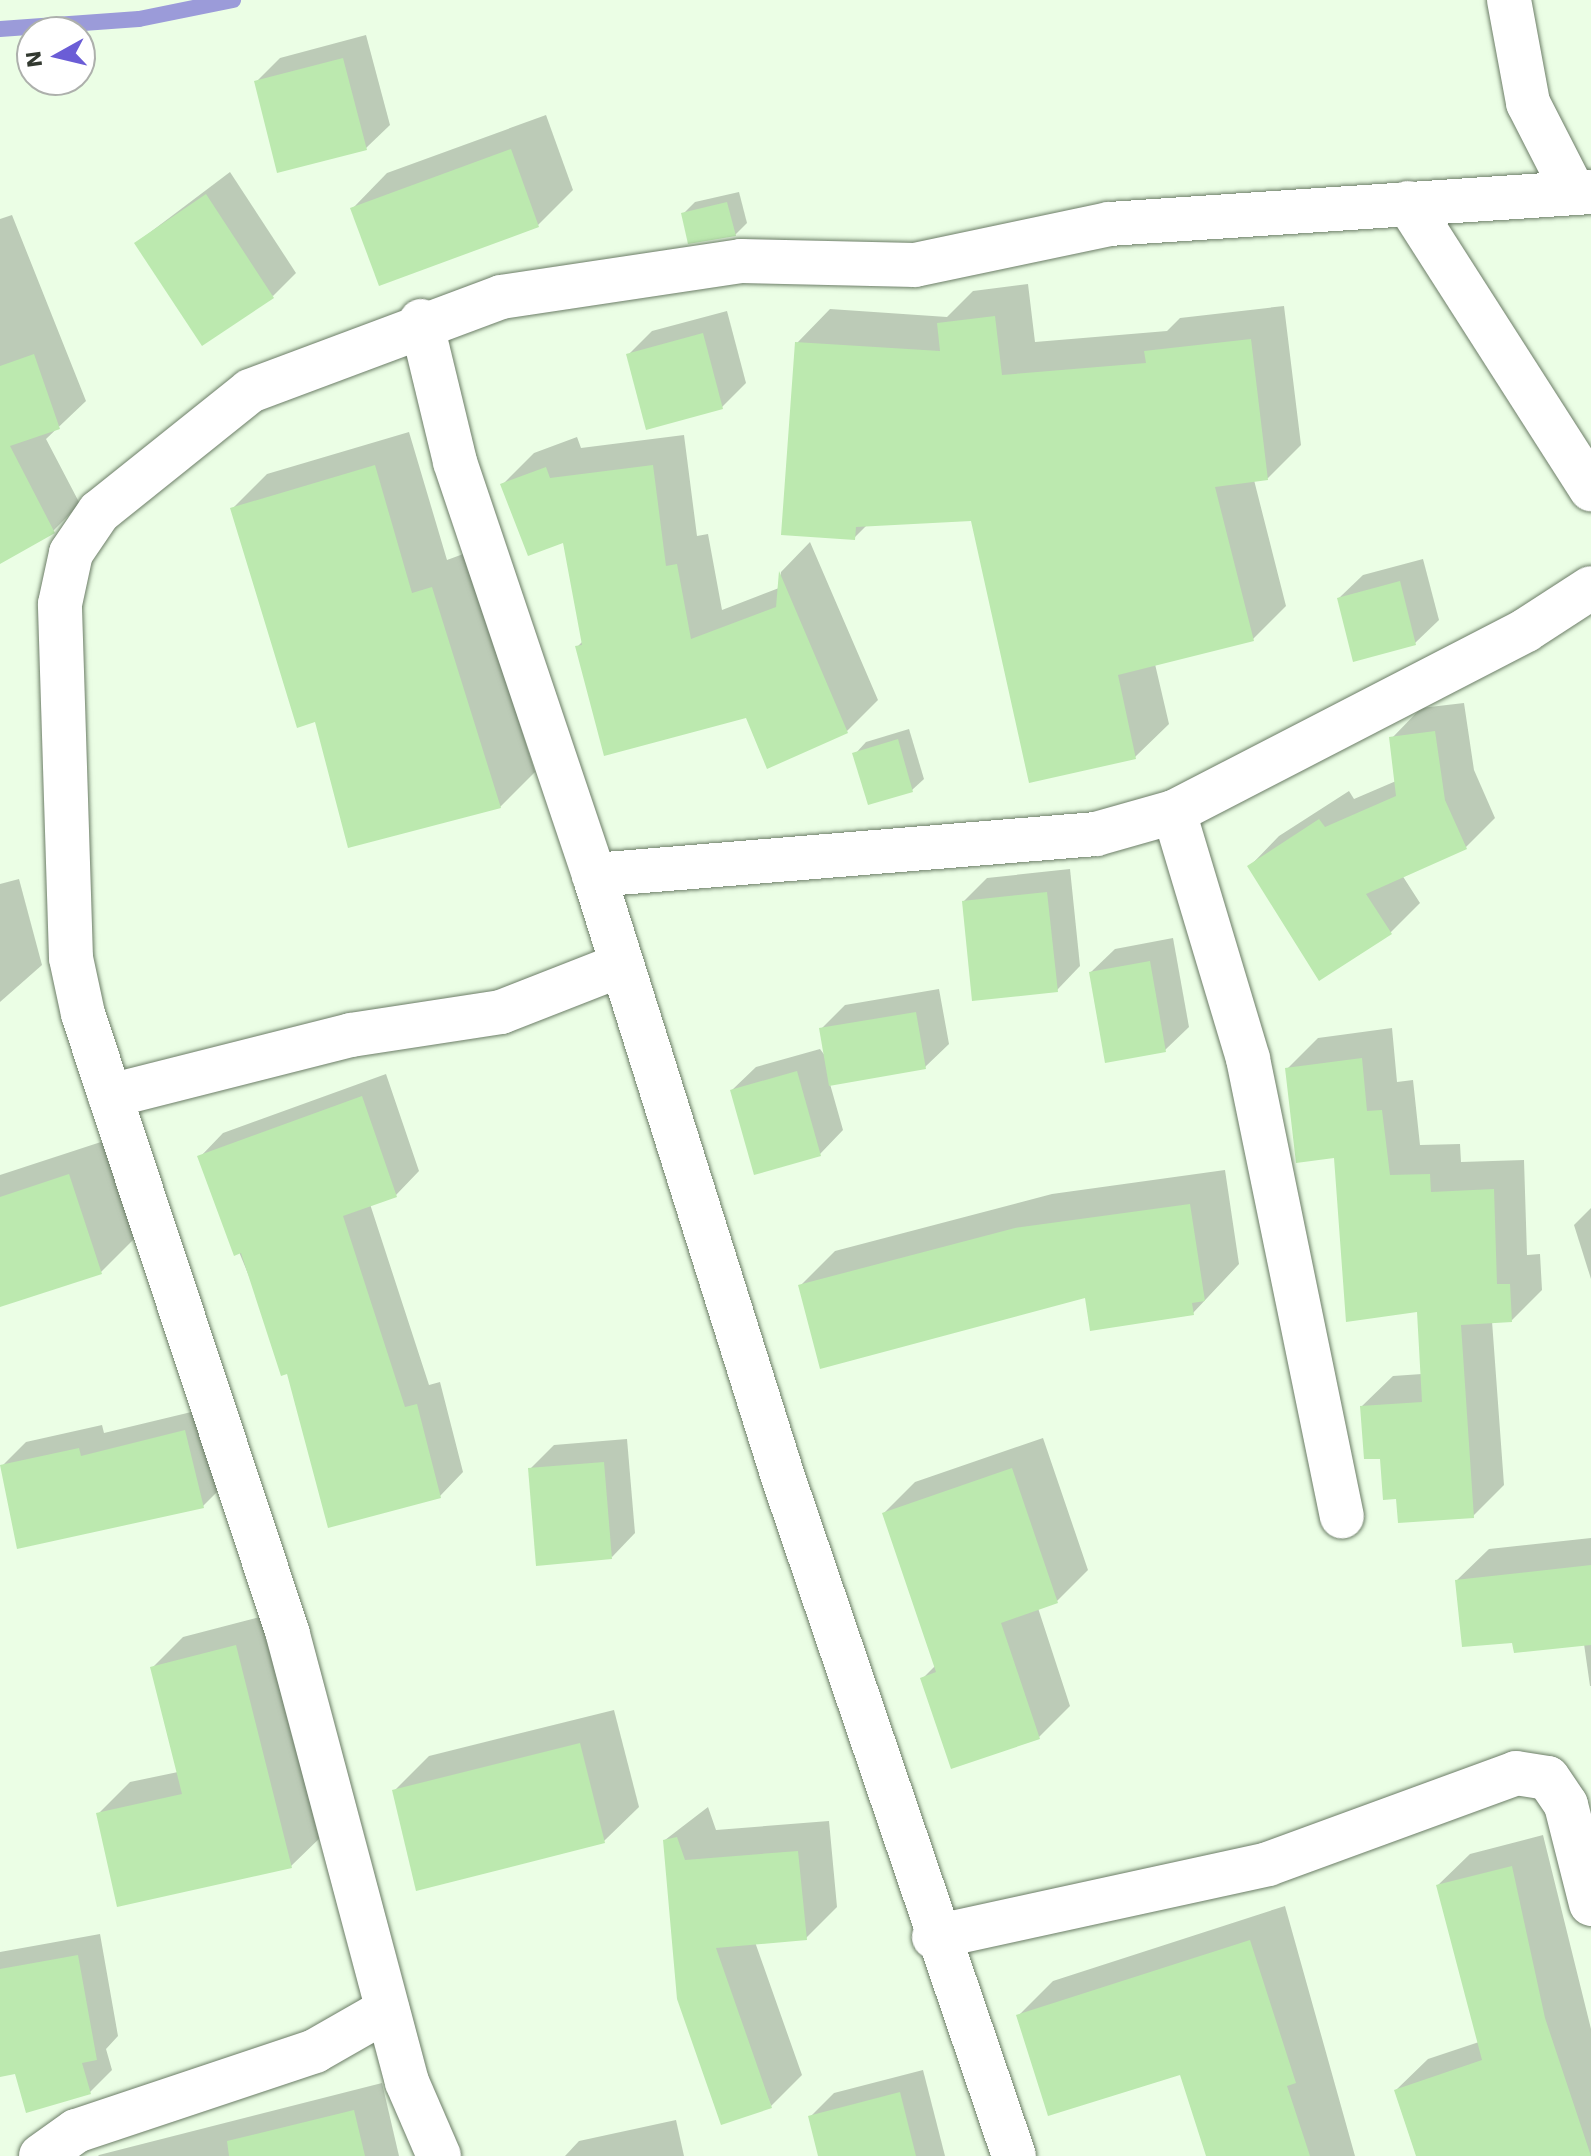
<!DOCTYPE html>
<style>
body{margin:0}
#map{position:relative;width:1591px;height:2156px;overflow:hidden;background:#ebfee5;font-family:"Work Sans",sans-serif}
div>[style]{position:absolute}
.shadow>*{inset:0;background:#0003}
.stream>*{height:16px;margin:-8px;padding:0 8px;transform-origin:8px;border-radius:8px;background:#9b9bd9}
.building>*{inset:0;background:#bce9af}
.roads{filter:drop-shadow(0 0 2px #6c7d67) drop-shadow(0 0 2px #6c7d67)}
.minor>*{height:44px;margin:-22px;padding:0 22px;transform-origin:22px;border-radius:22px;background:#fff}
span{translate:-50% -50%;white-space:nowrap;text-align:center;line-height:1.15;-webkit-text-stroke:7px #fff;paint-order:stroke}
.north{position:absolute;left:16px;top:16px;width:80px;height:80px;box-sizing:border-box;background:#fff;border:2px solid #adb0ac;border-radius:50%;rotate:262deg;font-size:22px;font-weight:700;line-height:32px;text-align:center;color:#323930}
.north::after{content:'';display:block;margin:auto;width:28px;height:36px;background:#6b5dd6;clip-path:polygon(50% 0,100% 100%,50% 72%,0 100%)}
</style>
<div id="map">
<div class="shadow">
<div style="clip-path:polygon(366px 35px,390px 125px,366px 148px,256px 82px,280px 58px)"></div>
<div style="clip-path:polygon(546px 115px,573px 190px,538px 225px,353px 208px,387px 173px)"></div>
<div style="clip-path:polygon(230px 172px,296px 273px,273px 296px,136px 243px)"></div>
<div style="clip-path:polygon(739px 192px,747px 223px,735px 235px,684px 213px,695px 202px)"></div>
<div style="clip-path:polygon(12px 215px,86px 401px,46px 439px,80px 504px,53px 531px,0 561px,0 219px)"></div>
<div style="clip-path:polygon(1028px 284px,1035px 342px,1167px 331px,1180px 318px,1284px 306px,1301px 445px,1268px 478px,1254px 480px,1286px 606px,1253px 639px,1155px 664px,1169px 724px,1135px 757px,973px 519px,867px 525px,854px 538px,797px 343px,830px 309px,947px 317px,973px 291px)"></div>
<div style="clip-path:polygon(727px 311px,746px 383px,722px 407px,628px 355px,652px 331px)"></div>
<div style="clip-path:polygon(409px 432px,447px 560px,466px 553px,535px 772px,500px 807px,232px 509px,267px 474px)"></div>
<div style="clip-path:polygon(684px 435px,697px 536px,708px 534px,722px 610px,779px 588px,781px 572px,810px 542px,878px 700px,847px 731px,747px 716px,577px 647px,583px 641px,564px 540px,503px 484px,534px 453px,577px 437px,581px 448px)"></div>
<div style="clip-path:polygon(1423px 559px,1439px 620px,1415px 643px,1339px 598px,1363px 575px)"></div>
<div style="clip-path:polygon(1464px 703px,1474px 770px,1495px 818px,1466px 847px,1402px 875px,1420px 903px,1390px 933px,1250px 866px,1279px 836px,1349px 791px,1354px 799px,1396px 781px,1392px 738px,1421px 708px)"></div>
<div style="clip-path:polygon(909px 729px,924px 779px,912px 790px,855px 754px,866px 742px)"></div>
<div style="clip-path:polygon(1070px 869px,1080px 966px,1057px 990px,964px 901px,987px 878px)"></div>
<div style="clip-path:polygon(19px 879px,42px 965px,0 1002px,0 884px)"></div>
<div style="clip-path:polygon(1173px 938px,1189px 1027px,1165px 1050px,1091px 972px,1115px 949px)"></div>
<div style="clip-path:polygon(939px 989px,949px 1044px,925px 1067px,830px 1084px,843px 1130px,820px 1154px,732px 1090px,756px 1067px,820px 1049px,826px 1057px,821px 1029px,845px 1005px)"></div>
<div style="clip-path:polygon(1392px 1028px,1397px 1082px,1413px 1080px,1420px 1145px,1460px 1144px,1461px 1162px,1524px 1160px,1527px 1255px,1540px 1254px,1542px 1290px,1512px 1320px,1492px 1321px,1504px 1485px,1473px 1516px,1398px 1497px,1362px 1406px,1393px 1376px,1422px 1374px,1419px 1310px,1287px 1069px,1318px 1038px)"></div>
<div style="clip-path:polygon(386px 1074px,419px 1171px,396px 1195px,370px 1204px,429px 1385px,440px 1382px,463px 1472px,440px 1496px,288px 1371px,200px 1157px,223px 1133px)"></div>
<div style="clip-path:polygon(104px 1141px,136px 1237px,101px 1272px,0 1305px,0 1175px)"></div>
<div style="clip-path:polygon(1225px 1170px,1239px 1264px,1193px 1313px,1086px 1296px,800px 1286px,835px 1251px,1052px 1194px)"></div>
<div style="clip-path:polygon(1591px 1208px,1591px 1279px,1574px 1225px)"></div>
<div style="clip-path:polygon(208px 1408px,227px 1482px,203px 1506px,2px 1466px,26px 1442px,102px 1425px,104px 1433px)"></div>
<div style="clip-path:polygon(1043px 1438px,1088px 1570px,1057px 1601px,1038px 1608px,1070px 1706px,1039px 1737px,923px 1678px,935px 1666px,884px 1513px,915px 1482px)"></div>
<div style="clip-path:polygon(627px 1439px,635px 1533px,612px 1557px,530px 1469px,554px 1445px)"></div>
<div style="clip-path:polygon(1591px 1538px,1591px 1686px,1590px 1686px,1584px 1644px,1457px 1580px,1489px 1549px)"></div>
<div style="clip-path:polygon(267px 1615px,323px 1835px,291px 1866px,98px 1814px,130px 1782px,178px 1772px,152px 1668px,183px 1637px)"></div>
<div style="clip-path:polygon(614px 1710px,639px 1807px,604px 1841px,394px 1791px,429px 1756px)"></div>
<div style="clip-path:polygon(708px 1807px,716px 1830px,829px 1821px,837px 1907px,806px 1938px,755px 1942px,802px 2075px,771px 2106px,665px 1840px)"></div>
<div style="clip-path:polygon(1543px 1835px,1591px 2029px,1591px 2156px,1418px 2156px,1396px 2090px,1428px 2059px,1479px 2042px,1438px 1885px,1470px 1854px)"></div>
<div style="clip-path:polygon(1285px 1906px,1355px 2156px,1207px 2156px,1182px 2072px,1018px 2016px,1053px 1981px)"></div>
<div style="clip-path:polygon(100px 1934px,118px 2036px,106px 2049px,112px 2070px,90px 2092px,17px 2072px,0 2075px,0 1952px)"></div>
<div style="clip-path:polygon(923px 2070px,945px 2156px,820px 2156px,810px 2117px,834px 2093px)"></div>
<div style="clip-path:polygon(382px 2083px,399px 2156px,98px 2156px,99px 2155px)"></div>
<div style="clip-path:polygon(676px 2120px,684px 2156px,565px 2156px,579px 2141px)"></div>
</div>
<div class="stream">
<div style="left:0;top:29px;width:139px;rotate:-4.1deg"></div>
<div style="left:139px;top:19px;width:96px;rotate:-11.4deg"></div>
</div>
<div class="building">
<div style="clip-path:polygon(343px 58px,367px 150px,277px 173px,254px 81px)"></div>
<div style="clip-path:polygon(511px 149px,539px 227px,379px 286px,350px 208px)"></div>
<div style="clip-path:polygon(206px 194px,274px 298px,202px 346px,134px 243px)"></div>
<div style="clip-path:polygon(727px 202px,736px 236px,688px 244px,681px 213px)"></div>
<div style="clip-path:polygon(995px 316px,1002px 375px,1146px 363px,1144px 351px,1251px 339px,1268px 480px,1215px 487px,1254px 641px,1118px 675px,1136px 759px,1029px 783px,971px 521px,856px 527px,855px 540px,781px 535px,795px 342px,940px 351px,937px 323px)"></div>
<div style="clip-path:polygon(703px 333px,723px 409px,646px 430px,626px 354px)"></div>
<div style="clip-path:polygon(34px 354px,60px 429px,10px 446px,55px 533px,0 564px,0 366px)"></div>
<div style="clip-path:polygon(375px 465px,412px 593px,432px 587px,501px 808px,348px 848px,315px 722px,297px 728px,230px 508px)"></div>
<div style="clip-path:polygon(653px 465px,666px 566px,677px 564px,691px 639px,776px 607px,779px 571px,848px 733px,767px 769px,746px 718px,604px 756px,575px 646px,582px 645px,563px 543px,528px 556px,500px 484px,546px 467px,550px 478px)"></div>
<div style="clip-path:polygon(1400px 581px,1416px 645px,1353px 662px,1337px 598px)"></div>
<div style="clip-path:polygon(1435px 731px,1445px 800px,1467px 849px,1366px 894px,1392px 934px,1319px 981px,1247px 866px,1319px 819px,1325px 827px,1396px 796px,1389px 737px)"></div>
<div style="clip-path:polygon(898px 739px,913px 792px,868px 805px,852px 753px)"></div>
<div style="clip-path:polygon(1047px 892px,1058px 992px,972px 1001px,962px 901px)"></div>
<div style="clip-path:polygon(1150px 961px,1166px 1052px,1105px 1063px,1089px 972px)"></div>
<div style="clip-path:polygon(916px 1012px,926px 1069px,829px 1086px,819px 1028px)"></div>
<div style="clip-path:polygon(1362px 1058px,1367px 1111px,1382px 1110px,1390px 1175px,1430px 1174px,1431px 1192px,1494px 1189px,1497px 1284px,1510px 1284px,1512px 1322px,1461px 1325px,1474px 1518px,1398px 1523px,1396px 1499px,1383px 1500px,1380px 1459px,1364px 1459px,1360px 1406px,1422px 1402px,1417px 1312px,1346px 1322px,1334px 1158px,1296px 1163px,1285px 1068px)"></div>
<div style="clip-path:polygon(797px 1071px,821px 1156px,754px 1175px,730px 1090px)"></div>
<div style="clip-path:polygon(362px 1096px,397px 1197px,343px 1216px,405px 1407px,417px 1404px,441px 1498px,328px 1528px,287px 1374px,281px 1376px,241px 1253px,234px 1256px,197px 1156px)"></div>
<div style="clip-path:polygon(69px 1174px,102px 1274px,0 1307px,0 1197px)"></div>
<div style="clip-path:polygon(1190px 1204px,1205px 1301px,1192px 1303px,1194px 1315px,1090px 1331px,1085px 1298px,820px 1369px,798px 1285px,1015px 1228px)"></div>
<div style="clip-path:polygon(185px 1430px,204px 1508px,17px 1549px,0 1465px,79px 1448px,81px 1456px)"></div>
<div style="clip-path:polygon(604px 1462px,612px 1559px,536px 1566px,528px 1468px)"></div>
<div style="clip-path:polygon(1012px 1468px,1058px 1603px,1001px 1623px,1040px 1739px,951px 1769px,920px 1678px,936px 1672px,882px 1513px)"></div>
<div style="clip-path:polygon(1591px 1565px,1591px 1645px,1514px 1653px,1512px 1643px,1462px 1647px,1455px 1580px)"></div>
<div style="clip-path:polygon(236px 1645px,292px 1868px,117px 1907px,96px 1813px,182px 1794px,150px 1667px)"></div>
<div style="clip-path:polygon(580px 1743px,605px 1843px,416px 1891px,392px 1790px)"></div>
<div style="clip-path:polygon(677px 1837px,685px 1860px,798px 1851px,807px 1940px,716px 1948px,772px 2108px,721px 2125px,677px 1999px,663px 1840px)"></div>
<div style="clip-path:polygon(1512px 1866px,1545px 2018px,1591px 2156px,1416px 2156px,1394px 2090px,1482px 2060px,1436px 1885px)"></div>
<div style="clip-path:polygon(1250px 1940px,1296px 2083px,1287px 2086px,1310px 2156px,1206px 2156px,1180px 2075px,1048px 2116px,1016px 2015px)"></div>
<div style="clip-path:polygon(78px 1955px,97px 2060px,82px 2063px,91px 2094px,26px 2113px,15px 2074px,0 2077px,0 1969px)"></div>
<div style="clip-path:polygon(900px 2092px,916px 2156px,818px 2156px,808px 2116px)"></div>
<div style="clip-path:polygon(354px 2110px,365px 2156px,229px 2156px,227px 2141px)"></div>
</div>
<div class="roads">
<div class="minor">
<div style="left:1509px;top:0;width:105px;rotate:79.5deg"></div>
<div style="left:1528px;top:103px;width:101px;rotate:62.9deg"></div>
<div style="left:1408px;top:203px;width:340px;rotate:57.4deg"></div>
<div style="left:421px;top:321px;width:145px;rotate:76.4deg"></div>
<div style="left:455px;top:462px;width:436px;rotate:71.4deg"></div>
<div style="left:594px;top:875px;width:631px;rotate:72.57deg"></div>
<div style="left:783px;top:1477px;width:717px;rotate:71.21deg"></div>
<div style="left:1174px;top:812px;width:258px;rotate:73.3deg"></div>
<div style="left:1248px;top:1059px;width:467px;rotate:78.4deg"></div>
<div style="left:594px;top:875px;width:504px;rotate:-4.67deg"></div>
<div style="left:1096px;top:834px;width:81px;rotate:-15.8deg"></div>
<div style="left:1174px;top:812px;width:396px;rotate:-27.3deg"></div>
<div style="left:1526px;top:630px;width:77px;rotate:-32.9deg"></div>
<div style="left:110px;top:1096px;width:249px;rotate:-14.2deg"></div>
<div style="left:351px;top:1035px;width:152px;rotate:-8.7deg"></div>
<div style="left:501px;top:1012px;width:129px;rotate:-21.4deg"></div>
<div style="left:934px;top:1937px;width:342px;rotate:-12.3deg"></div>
<div style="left:1268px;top:1864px;width:264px;rotate:-20.1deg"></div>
<div style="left:1516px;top:1773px;width:32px;rotate:9deg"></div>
<div style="left:1548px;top:1778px;width:32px;rotate:56deg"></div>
<div style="left:1566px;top:1805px;width:102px;rotate:75.8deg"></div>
<div style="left:41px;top:2156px;width:43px;rotate:-35.5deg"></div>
<div style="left:76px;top:2131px;width:252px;rotate:-18.5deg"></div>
<div style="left:315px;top:2051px;width:83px;rotate:-29.7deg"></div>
<div style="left:439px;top:2156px;width:81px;rotate:-113.4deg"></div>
<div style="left:407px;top:2082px;width:464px;rotate:-104.9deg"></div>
<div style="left:288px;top:1634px;width:653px;rotate:-108.3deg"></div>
<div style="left:83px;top:1014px;width:57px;rotate:-102.1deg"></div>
<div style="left:71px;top:958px;width:354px;rotate:-91.8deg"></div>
<div style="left:60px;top:604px;width:52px;rotate:-77.8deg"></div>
<div style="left:71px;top:553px;width:50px;rotate:-55.7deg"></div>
<div style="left:99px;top:512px;width:193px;rotate:-38.7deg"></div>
<div style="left:250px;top:391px;width:268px;rotate:-20.5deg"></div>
<div style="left:501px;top:297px;width:243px;rotate:-8.5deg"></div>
<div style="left:741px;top:261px;width:174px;rotate:1.3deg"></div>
<div style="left:915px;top:265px;width:198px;rotate:-11.9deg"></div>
<div style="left:1109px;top:224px;width:483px;rotate:-3.8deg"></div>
</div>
</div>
<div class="north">N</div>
</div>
